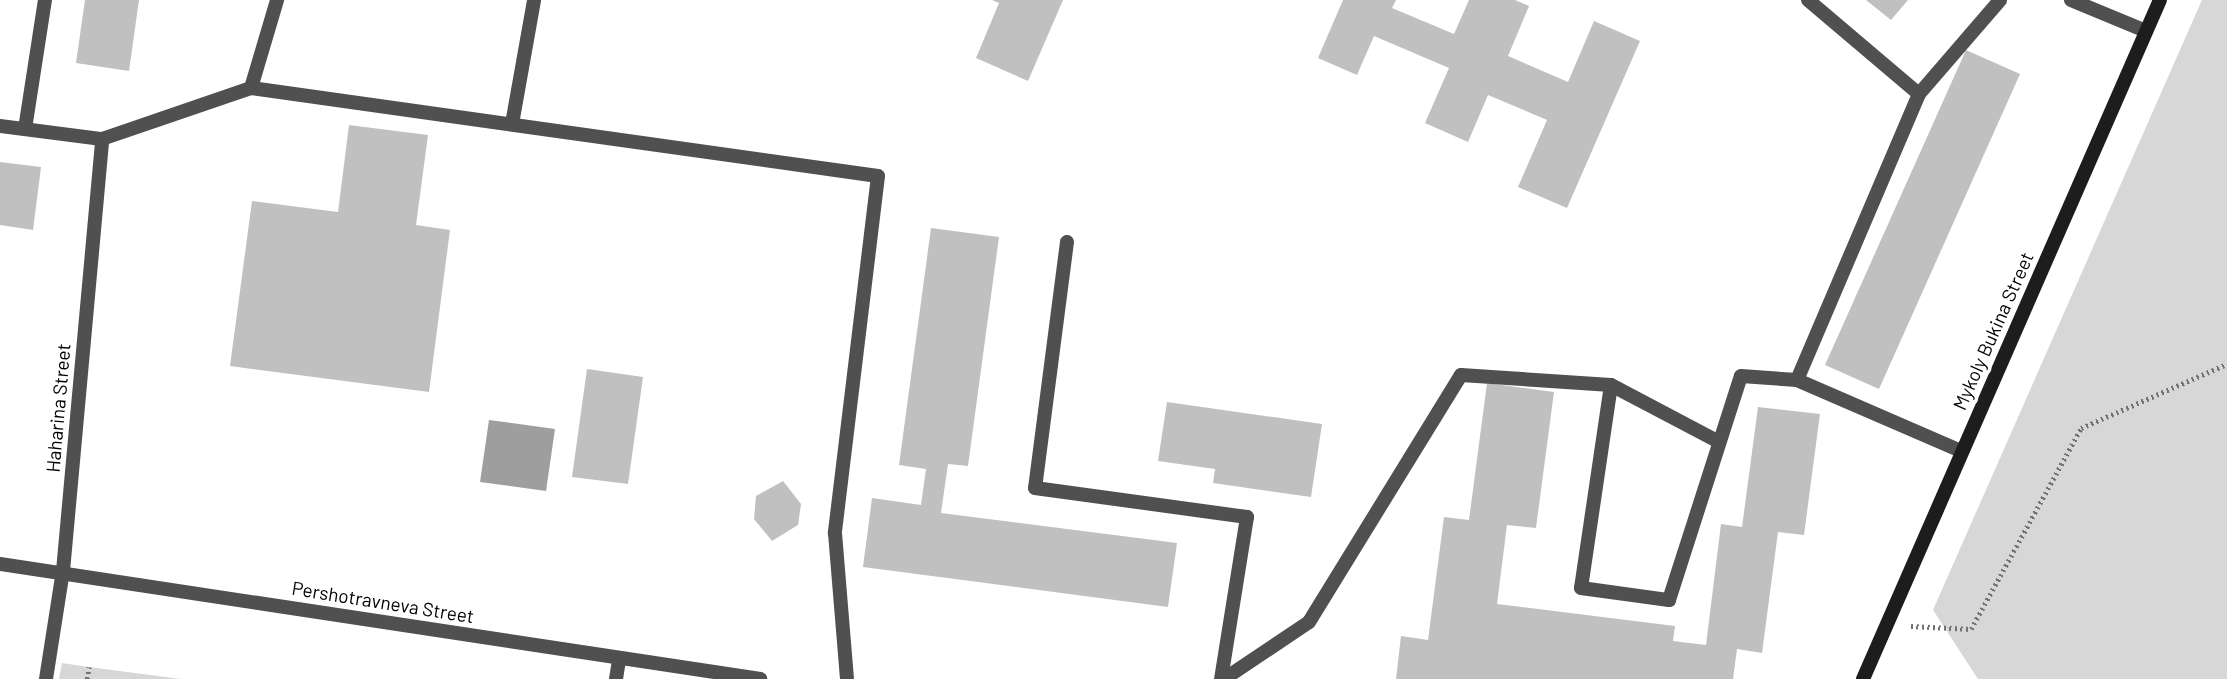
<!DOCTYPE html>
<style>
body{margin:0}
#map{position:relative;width:2227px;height:679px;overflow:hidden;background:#fff;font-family:Barlow,sans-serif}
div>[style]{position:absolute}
.green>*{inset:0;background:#d7d7d7}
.water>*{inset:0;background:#9e9e9e}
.building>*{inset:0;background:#c0c0c0}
.path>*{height:4.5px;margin-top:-2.25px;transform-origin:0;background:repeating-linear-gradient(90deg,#727272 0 2px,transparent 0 5.5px)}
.lane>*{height:14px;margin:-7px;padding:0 7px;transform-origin:7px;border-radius:7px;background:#505050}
.street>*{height:14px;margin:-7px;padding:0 7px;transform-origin:7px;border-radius:7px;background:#505050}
.secondary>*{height:14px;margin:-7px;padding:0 7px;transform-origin:7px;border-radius:7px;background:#1d1d1d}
span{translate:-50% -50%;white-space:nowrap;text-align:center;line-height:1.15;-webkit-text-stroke:7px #fff;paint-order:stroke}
.street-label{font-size:19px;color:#000}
</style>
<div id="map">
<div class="green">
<div style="clip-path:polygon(2202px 0,2227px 0,2227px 679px,1978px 679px,1933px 610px)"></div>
<div style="clip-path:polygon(62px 663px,89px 667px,181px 679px,59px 679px)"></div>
</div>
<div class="water">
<div style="clip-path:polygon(489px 420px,555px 429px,546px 491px,480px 482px)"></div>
</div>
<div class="building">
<div style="clip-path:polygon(85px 0,139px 0,129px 71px,76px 63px)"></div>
<div style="clip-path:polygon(992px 0,1063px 0,1028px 81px,976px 58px,999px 3px)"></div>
<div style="clip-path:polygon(1343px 0,1396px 0,1392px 8px,1454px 34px,1469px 0,1515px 0,1529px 6px,1508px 56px,1568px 82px,1594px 21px,1640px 41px,1567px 208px,1518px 187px,1547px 120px,1488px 95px,1468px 142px,1425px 123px,1449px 68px,1374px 36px,1357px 75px,1318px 58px)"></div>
<div style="clip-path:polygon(1866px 0,1908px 0,1891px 20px)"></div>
<div style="clip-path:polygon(1966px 50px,2020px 74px,1879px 389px,1825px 365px)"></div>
<div style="clip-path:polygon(349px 125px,428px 135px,416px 225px,450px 230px,429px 392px,230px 366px,252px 201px,338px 212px)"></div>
<div style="clip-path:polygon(0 162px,41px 167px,33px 230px,0 225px)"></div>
<div style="clip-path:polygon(931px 228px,999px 237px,968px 466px,948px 464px,941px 513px,1177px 543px,1168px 607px,863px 567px,872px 498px,921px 505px,926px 469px,899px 465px)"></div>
<div style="clip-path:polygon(587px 369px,643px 377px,628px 484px,572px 477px)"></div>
<div style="clip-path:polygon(1487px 383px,1554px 392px,1536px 528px,1507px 525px,1497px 604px,1675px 626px,1673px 641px,1706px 645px,1721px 524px,1742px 527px,1758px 407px,1820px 414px,1804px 535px,1778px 532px,1762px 653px,1737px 649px,1733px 679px,1396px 679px,1401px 636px,1428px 640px,1444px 517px,1469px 520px)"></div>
<div style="clip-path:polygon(1167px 402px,1322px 424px,1311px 497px,1213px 483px,1215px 469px,1158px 461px)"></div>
<div style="clip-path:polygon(783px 481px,801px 504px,798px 525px,772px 541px,754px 519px,756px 496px)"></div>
</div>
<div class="path">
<div style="left:1911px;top:626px;width:60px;rotate:2.9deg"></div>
<div style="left:1971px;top:629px;width:229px;rotate:-61.3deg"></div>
<div style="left:2081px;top:428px;width:159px;rotate:-23.7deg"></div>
<div style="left:87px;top:679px;width:12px;rotate:-81deg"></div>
</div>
<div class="lane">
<div style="left:1808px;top:0;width:145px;rotate:40.3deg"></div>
<div style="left:2071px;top:0;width:81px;rotate:22.5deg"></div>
<div style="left:251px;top:88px;width:92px;rotate:-73.5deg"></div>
<div style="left:512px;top:124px;width:126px;rotate:-79.9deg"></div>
<div style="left:0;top:126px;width:103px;rotate:7.3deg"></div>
<div style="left:102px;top:139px;width:157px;rotate:-18.9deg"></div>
<div style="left:251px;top:88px;width:633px;rotate:7.99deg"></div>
<div style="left:878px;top:176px;width:360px;rotate:96.9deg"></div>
<div style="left:835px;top:533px;width:146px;rotate:85.3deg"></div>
<div style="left:25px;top:129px;width:131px;rotate:-81.2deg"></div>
<div style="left:1067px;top:242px;width:248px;rotate:97.4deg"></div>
<div style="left:1035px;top:488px;width:214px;rotate:7.8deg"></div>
<div style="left:1247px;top:517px;width:164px;rotate:99.1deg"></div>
<div style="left:1797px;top:380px;width:311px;rotate:-66.9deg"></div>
<div style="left:1919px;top:94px;width:124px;rotate:-49.2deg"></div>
<div style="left:1611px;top:385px;width:205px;rotate:98.4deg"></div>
<div style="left:1581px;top:588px;width:89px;rotate:7.8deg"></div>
<div style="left:1669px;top:600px;width:235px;rotate:-72.2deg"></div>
<div style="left:1741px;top:376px;width:56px;rotate:4.1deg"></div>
<div style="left:1797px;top:380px;width:179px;rotate:23.4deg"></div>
<div style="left:1224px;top:679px;width:102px;rotate:-33.8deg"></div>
<div style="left:1309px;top:622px;width:290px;rotate:-58.4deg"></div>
<div style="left:1461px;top:375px;width:150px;rotate:3.8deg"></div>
<div style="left:1611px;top:385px;width:122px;rotate:27.8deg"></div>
</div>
<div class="street">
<div style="left:0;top:564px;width:769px;rotate:8.6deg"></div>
<div style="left:46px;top:679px;width:109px;rotate:-81.1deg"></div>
<div style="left:63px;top:571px;width:434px;rotate:-84.8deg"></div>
<div style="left:616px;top:679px;width:20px;rotate:-81deg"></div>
</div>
<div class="secondary">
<div style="left:1863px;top:679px;width:741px;rotate:-66.38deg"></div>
</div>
<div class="street-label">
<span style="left:1993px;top:331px;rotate:-66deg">Mykoly Bukina Street</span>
<span style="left:58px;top:408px;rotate:-85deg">Haharina Street</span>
<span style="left:383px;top:602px;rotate:9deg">Pershotravneva Street</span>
</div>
</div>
